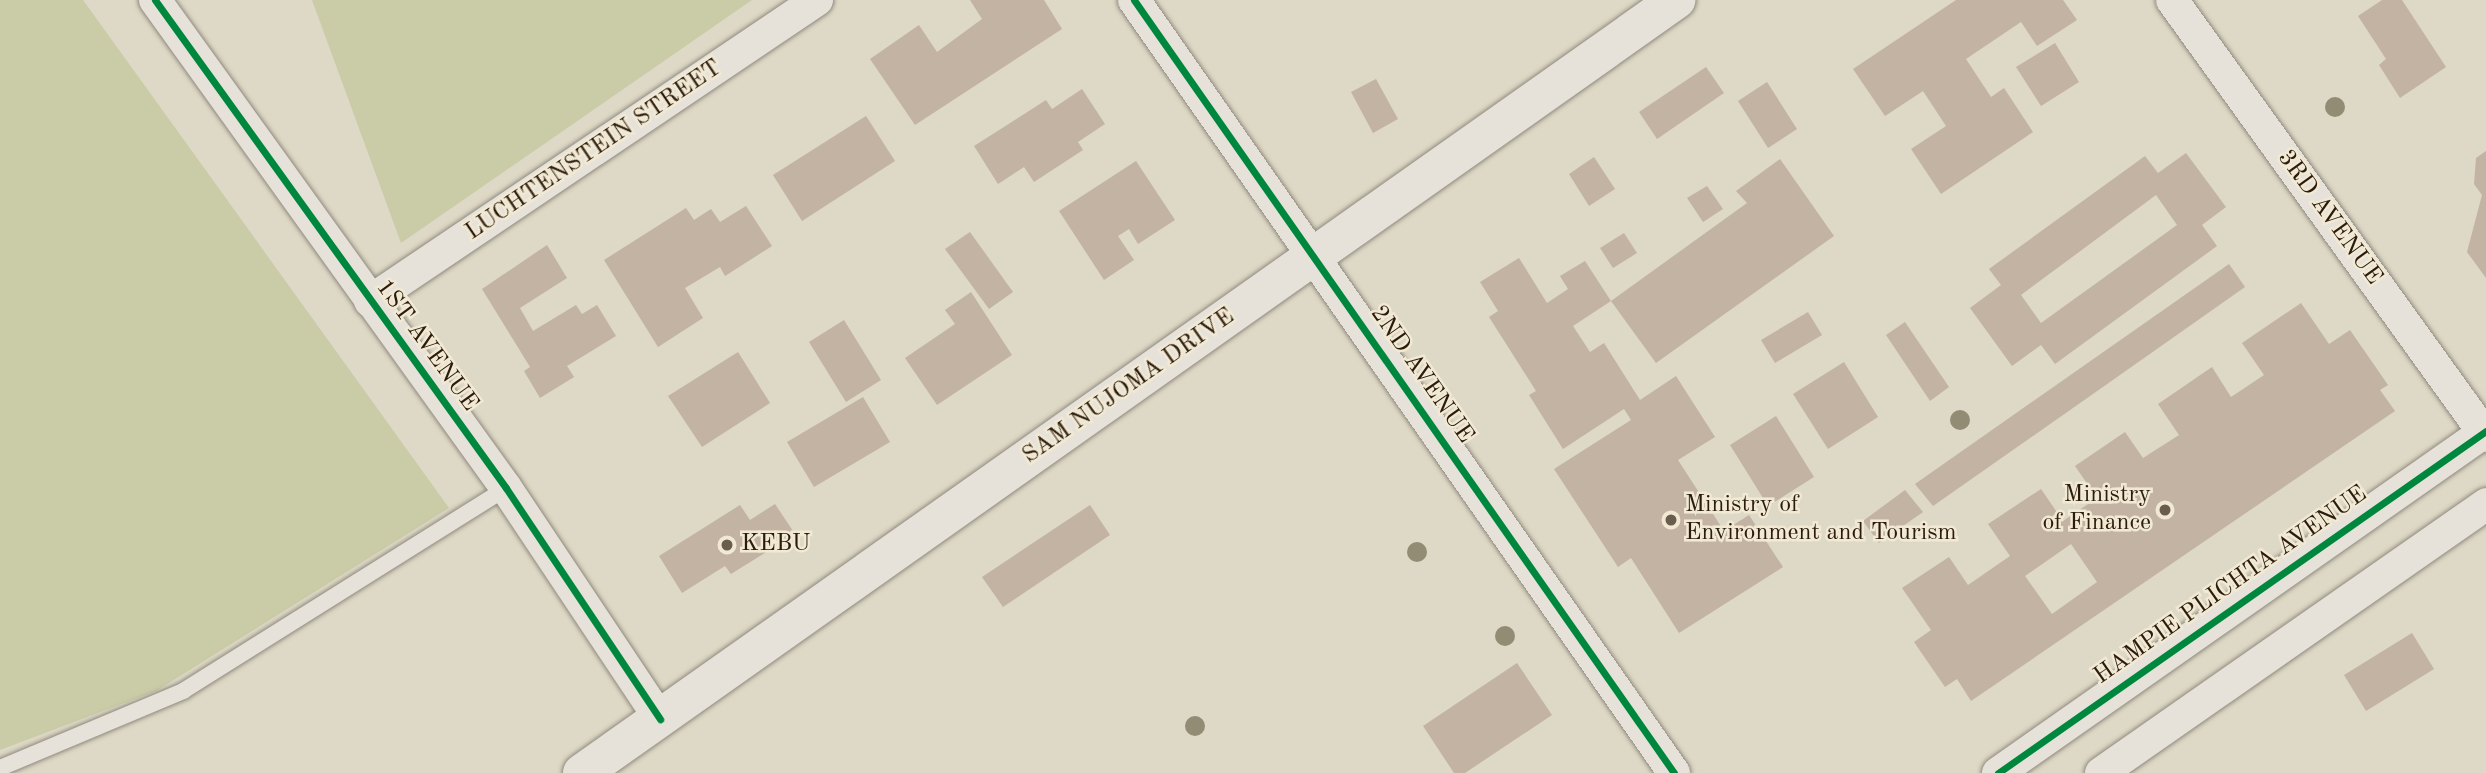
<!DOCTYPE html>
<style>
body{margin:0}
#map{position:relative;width:2486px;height:773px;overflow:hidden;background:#ded8c6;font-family:"Old Standard TT",serif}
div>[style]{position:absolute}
.green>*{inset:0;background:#cacba7}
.building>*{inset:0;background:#c2b3a3}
.roads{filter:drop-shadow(0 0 2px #8f8a7e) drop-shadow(0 0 2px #8f8a7e)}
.lane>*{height:16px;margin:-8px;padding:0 8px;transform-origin:8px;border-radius:8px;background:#e6e2da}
.street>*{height:32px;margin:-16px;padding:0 16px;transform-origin:16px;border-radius:16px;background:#e6e2da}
.secondary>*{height:38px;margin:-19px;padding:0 19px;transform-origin:19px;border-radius:19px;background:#e6e2da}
.cycleway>*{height:7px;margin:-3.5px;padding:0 3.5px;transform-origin:3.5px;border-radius:3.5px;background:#00873e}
.trees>*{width:20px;height:20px;margin:-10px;border-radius:50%;background:#938c75}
.dots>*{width:19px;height:19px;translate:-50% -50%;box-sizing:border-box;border:4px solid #f1e9d3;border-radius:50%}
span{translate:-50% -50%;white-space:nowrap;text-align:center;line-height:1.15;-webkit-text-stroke:5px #f1e9d3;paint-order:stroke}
.street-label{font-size:24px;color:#2b1b0c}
.poi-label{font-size:24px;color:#2b1b0c}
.right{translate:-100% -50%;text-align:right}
.left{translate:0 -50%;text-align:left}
</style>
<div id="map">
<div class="green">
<div style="clip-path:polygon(0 0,83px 0,449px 508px,156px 691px,0 750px)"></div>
<div style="clip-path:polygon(312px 0,752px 0,401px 243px)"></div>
</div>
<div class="building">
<div style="clip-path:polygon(970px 0,1044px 0,1062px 29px,915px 125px,870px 59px,919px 25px,937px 52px,982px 19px)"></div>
<div style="clip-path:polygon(1956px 0,2063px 0,2077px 20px,2037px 46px,2021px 22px,1966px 59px,1991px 97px,2004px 88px,2033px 132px,1941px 194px,1911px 149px,1946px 126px,1923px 91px,1885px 116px,1853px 69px)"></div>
<div style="clip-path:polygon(2382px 0,2402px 0,2446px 67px,2400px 98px,2379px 65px,2386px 59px,2358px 16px)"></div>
<div style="clip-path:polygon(2055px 43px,2079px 82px,2041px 106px,2016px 67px)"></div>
<div style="clip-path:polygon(1706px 67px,1724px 93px,1657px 139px,1639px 112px)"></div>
<div style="clip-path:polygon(1376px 79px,1398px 119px,1373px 133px,1351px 92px)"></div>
<div style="clip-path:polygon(1767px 82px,1797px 129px,1768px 148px,1738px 101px)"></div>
<div style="clip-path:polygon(1082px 89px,1105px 124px,1078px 142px,1083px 150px,1034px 182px,1024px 167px,998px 184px,974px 146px,1046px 100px,1052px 109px)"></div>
<div style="clip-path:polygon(866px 116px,895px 161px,802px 221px,773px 175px)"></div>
<div style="clip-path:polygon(2486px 151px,2486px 278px,2467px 252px,2482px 195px,2474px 184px,2476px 158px)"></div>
<div style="clip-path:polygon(evenodd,2186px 153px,2226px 207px,2202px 225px,2217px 246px,2055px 364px,2041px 345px,2012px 366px,1970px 308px,2001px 285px,1989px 269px,2145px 156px,2158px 173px,2186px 153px,2156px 195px,2177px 225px,2041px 323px,2021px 295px,2156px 195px)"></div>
<div style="clip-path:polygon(1594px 157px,1615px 189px,1589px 206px,1569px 174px)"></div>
<div style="clip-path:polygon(1780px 159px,1834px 236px,1656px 363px,1611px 301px,1747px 203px,1736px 191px)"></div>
<div style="clip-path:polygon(1136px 161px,1175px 220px,1138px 244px,1129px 229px,1118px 236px,1134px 260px,1104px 280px,1059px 211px)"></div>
<div style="clip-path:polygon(1707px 186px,1723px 209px,1703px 222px,1687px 198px)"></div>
<div style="clip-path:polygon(746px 206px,772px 246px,725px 276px,720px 267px,685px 288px,703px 318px,658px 347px,604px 260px,686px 208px,694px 220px,711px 209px,720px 222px)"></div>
<div style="clip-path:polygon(970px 232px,1013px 292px,989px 309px,945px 249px)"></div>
<div style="clip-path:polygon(1624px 233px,1637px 253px,1613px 268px,1600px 248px)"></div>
<div style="clip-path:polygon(547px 245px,567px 278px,520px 308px,533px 331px,576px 305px,582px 314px,597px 305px,616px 336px,567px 366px,574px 377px,540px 398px,524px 371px,530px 367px,482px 289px)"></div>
<div style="clip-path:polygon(1519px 258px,1547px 303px,1568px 289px,1560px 276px,1585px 261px,1611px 301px,1573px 326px,1590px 352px,1604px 343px,1640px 400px,1676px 376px,1715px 437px,1678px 460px,1724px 531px,1749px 515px,1783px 567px,1679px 633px,1631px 558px,1618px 567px,1554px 469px,1631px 420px,1624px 409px,1563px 449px,1529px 395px,1536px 391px,1489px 317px,1498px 311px,1480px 282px)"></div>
<div style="clip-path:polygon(2229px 264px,2245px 287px,2110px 382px,1933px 506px,1915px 484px)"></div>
<div style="clip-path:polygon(971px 292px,1012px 355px,937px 405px,905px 358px,955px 324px,945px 310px)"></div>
<div style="clip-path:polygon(evenodd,2301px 303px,2329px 344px,2350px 330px,2388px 385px,2380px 390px,2395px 411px,1971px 701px,1957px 679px,1945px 687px,1914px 642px,1931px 630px,1902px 588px,1949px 557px,1968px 585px,2010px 556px,1988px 524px,2041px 489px,2063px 521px,2097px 498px,2075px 466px,2125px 432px,2143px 458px,2179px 435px,2158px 404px,2212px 367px,2231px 397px,2264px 375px,2242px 343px,2301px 303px,2071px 544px,2097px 582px,2052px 614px,2025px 576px,2071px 544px)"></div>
<div style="clip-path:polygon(1808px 312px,1822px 335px,1775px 363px,1761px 340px)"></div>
<div style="clip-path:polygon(844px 320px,881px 380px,846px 402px,809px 342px)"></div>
<div style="clip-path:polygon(1905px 322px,1949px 387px,1930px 401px,1886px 335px)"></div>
<div style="clip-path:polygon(738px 352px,770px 403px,702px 447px,668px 396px)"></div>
<div style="clip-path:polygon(1844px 362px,1878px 417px,1828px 449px,1793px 394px)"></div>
<div style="clip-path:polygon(863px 397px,890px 442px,814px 487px,787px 442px)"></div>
<div style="clip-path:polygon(1776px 416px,1814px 477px,1768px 506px,1730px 445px)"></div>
<div style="clip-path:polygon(1905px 490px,1923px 512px,1879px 543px,1863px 521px)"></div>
<div style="clip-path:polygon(775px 504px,795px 534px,731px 574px,725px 566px,682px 593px,659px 556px,740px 505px,750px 520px)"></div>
<div style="clip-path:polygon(1090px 505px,1110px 535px,1003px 607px,982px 577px)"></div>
<div style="clip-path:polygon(2412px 633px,2434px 669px,2366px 711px,2344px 675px)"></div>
<div style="clip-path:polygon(1517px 663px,1552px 715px,1465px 773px,1454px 773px,1423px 726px)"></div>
</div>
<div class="roads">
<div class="lane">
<div style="left:0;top:768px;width:199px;rotate:-22.8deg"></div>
<div style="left:183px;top:691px;width:381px;rotate:-32.1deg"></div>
</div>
<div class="street">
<div style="left:155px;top:0;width:601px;rotate:54.27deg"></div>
<div style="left:506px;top:488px;width:278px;rotate:56.3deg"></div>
<div style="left:1134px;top:0;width:943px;rotate:55.06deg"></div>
<div style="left:2172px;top:0;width:537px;rotate:54.24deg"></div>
<div style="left:370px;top:301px;width:539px;rotate:-33.96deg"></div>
<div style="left:1998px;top:773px;width:596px;rotate:-35.02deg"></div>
<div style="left:2101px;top:773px;width:470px;rotate:-34.9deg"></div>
</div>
<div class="secondary">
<div style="left:582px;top:773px;width:1340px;rotate:-35.24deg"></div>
</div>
</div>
<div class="cycleway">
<div style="left:155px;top:0;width:601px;rotate:54.27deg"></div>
<div style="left:506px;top:488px;width:278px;rotate:56.3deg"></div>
<div style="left:1134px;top:0;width:943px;rotate:55.06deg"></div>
<div style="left:1998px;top:773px;width:596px;rotate:-35.02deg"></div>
</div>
<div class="trees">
<div style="left:2335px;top:107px"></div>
<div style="left:1960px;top:420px"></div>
<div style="left:1417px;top:552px"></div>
<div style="left:1505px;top:636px"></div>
<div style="left:1195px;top:726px"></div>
</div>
<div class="dots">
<div style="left:2165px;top:510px;background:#6a5d4d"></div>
<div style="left:1671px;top:520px;background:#6a5d4d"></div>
<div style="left:727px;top:545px;background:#6a5d4d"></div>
</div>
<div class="street-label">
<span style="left:594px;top:151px;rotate:-34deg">LUCHTENSTEIN STREET</span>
<span style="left:2329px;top:218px;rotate:54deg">3RD AVENUE</span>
<span style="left:426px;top:346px;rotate:54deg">1ST AVENUE</span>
<span style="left:1421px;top:375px;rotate:55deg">2ND AVENUE</span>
<span style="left:1129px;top:387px;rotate:-35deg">SAM NUJOMA DRIVE</span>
<span style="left:2231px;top:586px;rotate:-35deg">HAMPIE PLICHTA AVENUE</span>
</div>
<div class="poi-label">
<span class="right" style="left:2151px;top:510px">Ministry<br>of Finance</span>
<span class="left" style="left:1685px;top:520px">Ministry of<br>Environment and Tourism</span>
<span class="left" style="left:741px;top:545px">KEBU</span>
</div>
</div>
